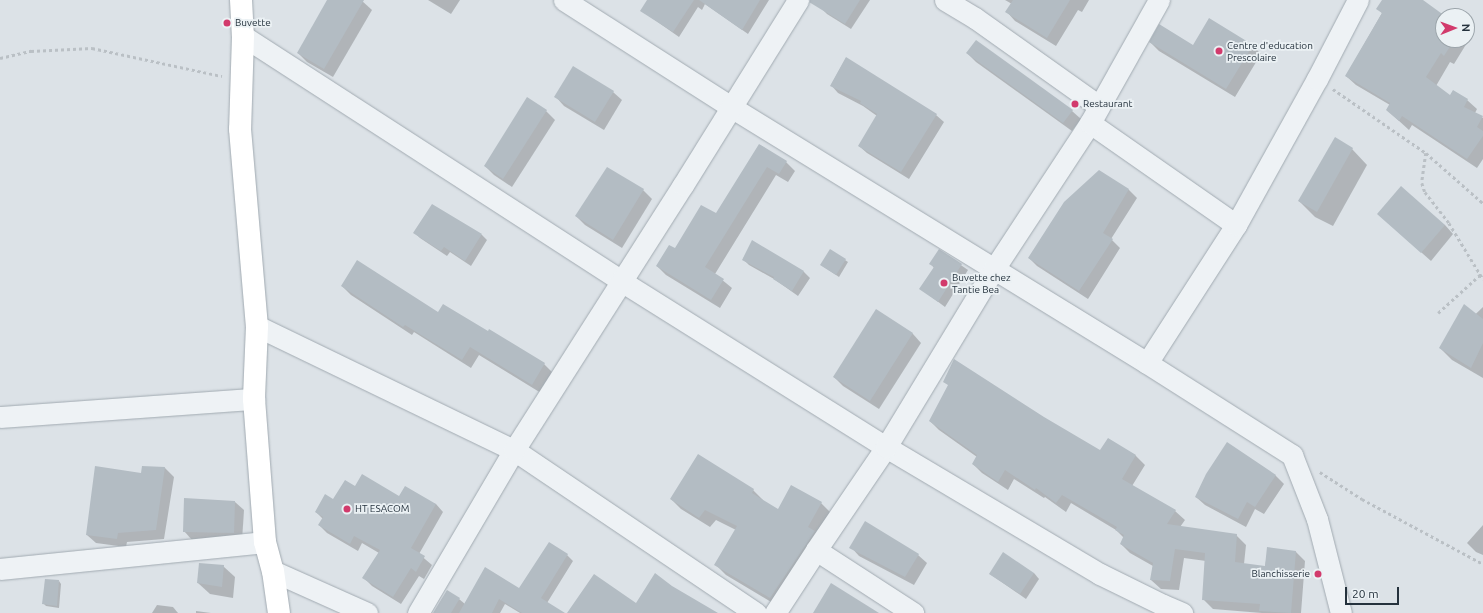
<!DOCTYPE html>
<style>
body{margin:0}
#map{position:relative;width:1483px;height:613px;overflow:hidden;background:#dce2e7;font-family:Ubuntu,sans-serif}
div>[style]{position:absolute}
.shadow>*{inset:0;background:#0003}
.building>*{inset:0;background:#b3bcc3}
.path>*{height:2.5px;margin-top:-1.25px;transform-origin:0;background:repeating-linear-gradient(90deg,#bac0c5 0 3px,transparent 0 6px)}
.roads{filter:drop-shadow(0 0 1px #a1aab1) drop-shadow(0 0 1px #a1aab1)}
.street>*{height:21px;margin:-10.5px;padding:0 10.5px;transform-origin:10.5px;border-radius:10.5px;background:#eef2f5}
.secondary>*{height:22px;margin:-11px;padding:0 11px;transform-origin:11px;border-radius:11px;background:#fff}
.dots>*{width:11px;height:11px;translate:-50% -50%;box-sizing:border-box;border:2px solid #ebf1f4;border-radius:50%}
span{translate:-50% -50%;white-space:nowrap;text-align:center;line-height:1.15;-webkit-text-stroke:3.5px #ebf1f4;paint-order:stroke}
.poi-label{font-size:10px;color:#25323d}
.left{translate:0 -50%;text-align:left}
.right{translate:-100% -50%;text-align:right}
.north{position:absolute;left:1435px;top:8px;width:40px;height:40px;box-sizing:border-box;background:#ebf1f4;border:1px solid #9ca5ab;border-radius:50%;rotate:89deg;font-size:11px;font-weight:700;line-height:16px;text-align:center;color:#25323d}
.north::after{content:'';display:block;margin:auto;width:14px;height:18px;background:#d23a6c;clip-path:polygon(50% 0,100% 100%,50% 72%,0 100%)}
.scale{position:absolute;left:1345px;top:587px;width:54px;height:18px;box-sizing:border-box;border:2px solid #25323d;border-top:0;padding-left:5px;font-size:12px;line-height:14px;white-space:nowrap;color:#25323d;-webkit-text-stroke:3px #ebf1f4;paint-order:stroke}
</style>
<div id="map">
<div class="shadow">
<div style="clip-path:polygon(328px 0,361px 0,372px 10px,333px 77px,307px 62px,298px 53px)"></div>
<div style="clip-path:polygon(428px 0,460px 0,451px 14px)"></div>
<div style="clip-path:polygon(649px 0,769px 0,748px 34px,705px 4px,702px 10px,698px 7px,679px 37px,642px 11px)"></div>
<div style="clip-path:polygon(826px 0,870px 0,851px 29px,827px 14px,821px 8px)"></div>
<div style="clip-path:polygon(1005px 0,1089px 0,1082px 12px,1078px 10px,1056px 46px,1015px 21px,1007px 12px,1012px 4px)"></div>
<div style="clip-path:polygon(1383px 0,1421px 0,1443px 16px,1443px 40px,1467px 40px,1467px 35px,1470px 38px,1454px 64px,1450px 62px,1436px 86px,1450px 96px,1467px 100px,1477px 109px,1475px 113px,1483px 118px,1483px 159px,1477px 168px,1412px 125px,1409px 130px,1387px 110px,1390px 105px,1356px 85px,1346px 76px,1382px 13px,1378px 9px)"></div>
<div style="clip-path:polygon(1150px 42px,1193px 46px,1252px 45px,1261px 54px,1235px 97px,1159px 51px)"></div>
<div style="clip-path:polygon(967px 53px,1072px 111px,1081px 119px,1072px 131px,976px 62px)"></div>
<div style="clip-path:polygon(846px 58px,936px 115px,944px 122px,909px 179px,867px 153px,859px 146px,877px 116px,863px 106px,838px 93px,831px 85px)"></div>
<div style="clip-path:polygon(613px 92px,622px 100px,604px 130px,564px 106px,556px 97px)"></div>
<div style="clip-path:polygon(546px 111px,555px 120px,512px 187px,494px 175px,485px 166px)"></div>
<div style="clip-path:polygon(760px 145px,786px 162px,795px 171px,788px 182px,776px 175px,715px 274px,732px 288px,720px 308px,666px 275px,657px 266px,717px 214px)"></div>
<div style="clip-path:polygon(1352px 149px,1367px 165px,1333px 226px,1315px 217px,1299px 201px)"></div>
<div style="clip-path:polygon(1099px 171px,1129px 190px,1137px 198px,1111px 239px,1120px 248px,1088px 299px,1037px 266px,1029px 258px)"></div>
<div style="clip-path:polygon(643px 190px,652px 199px,622px 248px,585px 225px,576px 216px)"></div>
<div style="clip-path:polygon(1378px 214px,1445px 225px,1453px 234px,1431px 261px)"></div>
<div style="clip-path:polygon(415px 233px,482px 235px,487px 240px,471px 266px,450px 252px,447px 256px,420px 238px)"></div>
<div style="clip-path:polygon(753px 242px,804px 272px,810px 278px,798px 296px,774px 279px,749px 265px,743px 259px)"></div>
<div style="clip-path:polygon(939px 250px,968px 270px,945px 307px,921px 289px,934px 268px,931px 264px)"></div>
<div style="clip-path:polygon(845px 260px,848px 262px,839px 277px,821px 265px)"></div>
<div style="clip-path:polygon(342px 286px,439px 313px,544px 364px,553px 373px,541px 393px,479px 355px,471px 368px,414px 332px,412px 335px,351px 295px)"></div>
<div style="clip-path:polygon(1483px 307px,1483px 378px,1452px 360px,1440px 348px)"></div>
<div style="clip-path:polygon(876px 311px,913px 334px,921px 343px,879px 409px,843px 386px,834px 377px)"></div>
<div style="clip-path:polygon(1043px 418px,1100px 452px,1108px 439px,1136px 456px,1145px 465px,1132px 486px,1175px 511px,1185px 520px,1180px 527px,1236px 535px,1246px 545px,1244px 564px,1265px 567px,1268px 548px,1296px 552px,1305px 561px,1301px 613px,1262px 613px,1213px 609px,1203px 599px,1206px 561px,1184px 558px,1179px 590px,1161px 589px,1151px 580px,1153px 566px,1130px 553px,1121px 544px,1124px 538px,1116px 530px,1071px 503px,1066px 512px,1045px 497px,1044px 498px,1014px 479px,1008px 490px,982px 473px,973px 464px,977px 457px,939px 430px,930px 421px)"></div>
<div style="clip-path:polygon(1228px 444px,1276px 476px,1284px 484px,1264px 514px,1255px 509px,1246px 527px,1205px 505px,1196px 497px)"></div>
<div style="clip-path:polygon(165px 468px,174px 477px,164px 539px,127px 542px,126px 547px,96px 543px,87px 535px,142px 474px)"></div>
<div style="clip-path:polygon(356px 488px,436px 504px,443px 512px,419px 554px,432px 565px,424px 579px,419px 576px,401px 604px,372px 586px,364px 578px,379px 553px,362px 543px,358px 551px,327px 533px,319px 525px,323px 519px,316px 512px)"></div>
<div style="clip-path:polygon(753px 490px,763px 500px,763px 501px,779px 511px,821px 503px,831px 513px,781px 608px,726px 575px,716px 565px,736px 530px,716px 520px,710px 527px,681px 509px,671px 499px)"></div>
<div style="clip-path:polygon(235px 502px,244px 510px,242px 541px,192px 540px,184px 531px)"></div>
<div style="clip-path:polygon(1483px 525px,1483px 555px,1476px 552px,1467px 543px)"></div>
<div style="clip-path:polygon(851px 547px,918px 555px,927px 563px,914px 585px,859px 556px)"></div>
<div style="clip-path:polygon(567px 555px,573px 561px,547px 603px,563px 613px,520px 613px,505px 604px,500px 613px,438px 613px,459px 599px,465px 604px,520px 590px)"></div>
<div style="clip-path:polygon(223px 566px,235px 577px,233px 598px,210px 594px,198px 583px)"></div>
<div style="clip-path:polygon(1034px 573px,1039px 579px,1026px 599px,990px 574px)"></div>
<div style="clip-path:polygon(59px 581px,61px 584px,59px 608px,46px 606px,44px 604px)"></div>
<div style="clip-path:polygon(157px 605px,173px 607px,178px 613px,152px 613px)"></div>
<div style="clip-path:polygon(196px 611px,211px 613px,196px 613px)"></div>
</div>
<div class="building">
<div style="clip-path:polygon(327px 0,364px 0,324px 69px,297px 53px)"></div>
<div style="clip-path:polygon(647px 0,694px 0,673px 32px,640px 11px)"></div>
<div style="clip-path:polygon(699px 0,760px 0,742px 30px)"></div>
<div style="clip-path:polygon(810px 0,860px 0,845px 24px,809px 2px)"></div>
<div style="clip-path:polygon(1013px 0,1070px 0,1047px 38px,1005px 12px)"></div>
<div style="clip-path:polygon(1382px 0,1423px 0,1445px 16px,1443px 16px,1443px 40px,1454px 40px,1444px 56px,1441px 53px,1426px 77px,1450px 95px,1453px 90px,1468px 99px,1464px 107px,1483px 116px,1477px 127px,1483px 131px,1483px 136px,1467px 159px,1402px 116px,1399px 121px,1386px 110px,1390px 103px,1345px 76px,1382px 13px,1376px 9px)"></div>
<div style="clip-path:polygon(1209px 18px,1253px 45px,1226px 89px,1149px 42px,1159px 24px,1193px 45px)"></div>
<div style="clip-path:polygon(976px 40px,1073px 110px,1063px 123px,966px 53px)"></div>
<div style="clip-path:polygon(846px 57px,937px 114px,901px 172px,858px 146px,877px 114px,860px 103px,861px 101px,830px 86px)"></div>
<div style="clip-path:polygon(573px 66px,614px 91px,595px 122px,554px 97px)"></div>
<div style="clip-path:polygon(527px 97px,547px 110px,503px 179px,484px 166px)"></div>
<div style="clip-path:polygon(1335px 137px,1353px 148px,1317px 212px,1298px 201px)"></div>
<div style="clip-path:polygon(759px 144px,787px 161px,779px 174px,767px 167px,705px 267px,724px 279px,711px 300px,656px 266px,669px 245px,675px 248px,701px 205px,716px 213px)"></div>
<div style="clip-path:polygon(607px 167px,644px 189px,613px 240px,575px 216px)"></div>
<div style="clip-path:polygon(1099px 170px,1129px 189px,1103px 233px,1113px 239px,1079px 291px,1028px 258px,1064px 202px)"></div>
<div style="clip-path:polygon(1401px 186px,1445px 225px,1421px 253px,1377px 214px)"></div>
<div style="clip-path:polygon(432px 204px,482px 234px,465px 261px,444px 247px,441px 251px,413px 233px)"></div>
<div style="clip-path:polygon(752px 240px,804px 271px,792px 291px,773px 279px,774px 277px,742px 260px)"></div>
<div style="clip-path:polygon(830px 249px,846px 259px,836px 275px,820px 265px)"></div>
<div style="clip-path:polygon(939px 249px,962px 264px,938px 302px,919px 289px,934px 267px,929px 264px)"></div>
<div style="clip-path:polygon(357px 260px,438px 312px,443px 304px,488px 331px,489px 329px,545px 363px,532px 385px,470px 347px,462px 360px,405px 325px,403px 327px,341px 286px)"></div>
<div style="clip-path:polygon(1464px 304px,1483px 319px,1483px 343px,1471px 368px,1439px 348px)"></div>
<div style="clip-path:polygon(876px 309px,913px 333px,870px 401px,833px 377px)"></div>
<div style="clip-path:polygon(954px 359px,1044px 417px,1100px 450px,1108px 438px,1136px 455px,1122px 479px,1176px 510px,1167px 524px,1237px 534px,1235px 562px,1265px 566px,1267px 547px,1296px 551px,1291px 613px,1259px 611px,1260px 604px,1202px 600px,1205px 553px,1175px 549px,1170px 581px,1150px 580px,1153px 563px,1120px 544px,1124px 535px,1115px 530px,1117px 527px,1062px 495px,1056px 503px,1036px 488px,1035px 490px,1005px 470px,998px 482px,972px 464px,977px 455px,929px 421px,948px 385px,943px 382px)"></div>
<div style="clip-path:polygon(1227px 442px,1276px 475px,1255px 507px,1247px 502px,1238px 519px,1195px 497px,1206px 474px)"></div>
<div style="clip-path:polygon(698px 454px,754px 489px,752px 493px,778px 509px,791px 485px,822px 502px,808px 527px,815px 531px,770px 598px,714px 565px,737px 526px,705px 510px,699px 518px,670px 499px)"></div>
<div style="clip-path:polygon(95px 466px,141px 473px,142px 466px,165px 467px,156px 530px,118px 533px,117px 539px,86px 535px)"></div>
<div style="clip-path:polygon(362px 474px,399px 496px,405px 486px,436px 504px,411px 548px,425px 556px,416px 572px,411px 568px,393px 597px,362px 578px,380px 550px,354px 536px,350px 544px,318px 525px,323px 517px,315px 512px,325px 494px,333px 499px,345px 480px,355px 486px)"></div>
<div style="clip-path:polygon(184px 498px,235px 501px,234px 533px,183px 532px)"></div>
<div style="clip-path:polygon(865px 521px,919px 554px,905px 577px,849px 548px)"></div>
<div style="clip-path:polygon(549px 542px,568px 554px,541px 598px,565px 613px,522px 613px,499px 599px,492px 613px,459px 613px,485px 567px,519px 588px)"></div>
<div style="clip-path:polygon(1003px 552px,1034px 573px,1020px 594px,989px 574px)"></div>
<div style="clip-path:polygon(199px 563px,224px 565px,222px 587px,197px 583px)"></div>
<div style="clip-path:polygon(655px 573px,672px 586px,718px 613px,567px 613px,594px 574px,636px 603px)"></div>
<div style="clip-path:polygon(45px 579px,59px 580px,57px 606px,42px 604px)"></div>
<div style="clip-path:polygon(831px 583px,879px 613px,813px 613px)"></div>
<div style="clip-path:polygon(447px 590px,460px 598px,451px 613px,433px 613px)"></div>
</div>
<div class="path">
<div style="left:0;top:58px;width:32px;rotate:-13deg"></div>
<div style="left:31px;top:51px;width:61px;rotate:-2.8deg"></div>
<div style="left:92px;top:48px;width:133px;rotate:12.2deg"></div>
<div style="left:1333px;top:89px;width:113px;rotate:34.5deg"></div>
<div style="left:1426px;top:153px;width:76px;rotate:41.3deg"></div>
<div style="left:1426px;top:153px;width:30px;rotate:98deg"></div>
<div style="left:1422px;top:183px;width:9px;rotate:72deg"></div>
<div style="left:1425px;top:192px;width:39px;rotate:52deg"></div>
<div style="left:1449px;top:223px;width:66px;rotate:58.7deg"></div>
<div style="left:1438px;top:313px;width:58px;rotate:-42.2deg"></div>
<div style="left:1320px;top:472px;width:50px;rotate:32.7deg"></div>
<div style="left:1362px;top:499px;width:137px;rotate:28.2deg"></div>
</div>
<div class="roads">
<div class="street">
<div style="left:564px;top:0;width:198px;rotate:32.6deg"></div>
<div style="left:731px;top:107px;width:488px;rotate:31.6deg"></div>
<div style="left:1147px;top:363px;width:172px;rotate:32.4deg"></div>
<div style="left:1292px;top:455px;width:69px;rotate:68.7deg"></div>
<div style="left:1317px;top:519px;width:97px;rotate:75.7deg"></div>
<div style="left:945px;top:0;width:35px;rotate:31deg"></div>
<div style="left:975px;top:18px;width:152px;rotate:35.4deg"></div>
<div style="left:243px;top:36px;width:450px;rotate:32.9deg"></div>
<div style="left:621px;top:281px;width:313px;rotate:32.1deg"></div>
<div style="left:886px;top:447px;width:249px;rotate:30.7deg"></div>
<div style="left:1100px;top:574px;width:70px;rotate:26.2deg"></div>
<div style="left:1163px;top:605px;width:21px;rotate:23deg"></div>
<div style="left:1090px;top:123px;width:178px;rotate:34.9deg"></div>
<div style="left:257px;top:326px;width:285px;rotate:25.8deg"></div>
<div style="left:514px;top:450px;width:292px;rotate:34deg"></div>
<div style="left:1147px;top:363px;width:164px;rotate:-57.2deg"></div>
<div style="left:1236px;top:225px;width:167px;rotate:-61deg"></div>
<div style="left:1317px;top:79px;width:89px;rotate:-62.6deg"></div>
<div style="left:0;top:417px;width:255px;rotate:-4.1deg"></div>
<div style="left:816px;top:550px;width:116px;rotate:33deg"></div>
<div style="left:0;top:569px;width:266px;rotate:-5.8deg"></div>
<div style="left:273px;top:571px;width:103px;rotate:24.1deg"></div>
<div style="left:418px;top:613px;width:189px;rotate:-59.5deg"></div>
<div style="left:514px;top:450px;width:314px;rotate:-57.5deg"></div>
<div style="left:683px;top:185px;width:218px;rotate:-58.1deg"></div>
<div style="left:775px;top:613px;width:75px;rotate:-56.9deg"></div>
<div style="left:816px;top:550px;width:125px;rotate:-55.8deg"></div>
<div style="left:886px;top:447px;width:208px;rotate:-58.8deg"></div>
<div style="left:994px;top:269px;width:175px;rotate:-56.7deg"></div>
<div style="left:1090px;top:123px;width:141px;rotate:-60.7deg"></div>
</div>
<div class="secondary">
<div style="left:241px;top:0;width:36px;rotate:87deg"></div>
<div style="left:243px;top:36px;width:93px;rotate:91.8deg"></div>
<div style="left:240px;top:129px;width:198px;rotate:85.1deg"></div>
<div style="left:257px;top:326px;width:73px;rotate:92.4deg"></div>
<div style="left:254px;top:399px;width:143px;rotate:85.6deg"></div>
<div style="left:265px;top:542px;width:30px;rotate:75deg"></div>
<div style="left:273px;top:571px;width:42px;rotate:81.9deg"></div>
</div>
</div>
<div class="dots">
<div style="left:227px;top:23px;background:#d23a6c"></div>
<div style="left:1219px;top:51px;background:#d23a6c"></div>
<div style="left:1075px;top:104px;background:#d23a6c"></div>
<div style="left:944px;top:283px;background:#d23a6c"></div>
<div style="left:347px;top:509px;background:#d23a6c"></div>
<div style="left:1318px;top:574px;background:#d23a6c"></div>
</div>
<div class="poi-label">
<span class="left" style="left:235px;top:23px">Buvette</span>
<span class="left" style="left:1227px;top:51px">Centre d'education<br>Prescolaire</span>
<span class="left" style="left:1083px;top:104px">Restaurant</span>
<span class="left" style="left:952px;top:283px">Buvette chez<br>Tantie Bea</span>
<span class="left" style="left:355px;top:509px">HT ESACOM</span>
<span class="right" style="left:1310px;top:574px">Blanchisserie</span>
</div>
<div class="north">N</div>
<div class="scale">20 m</div>
</div>
